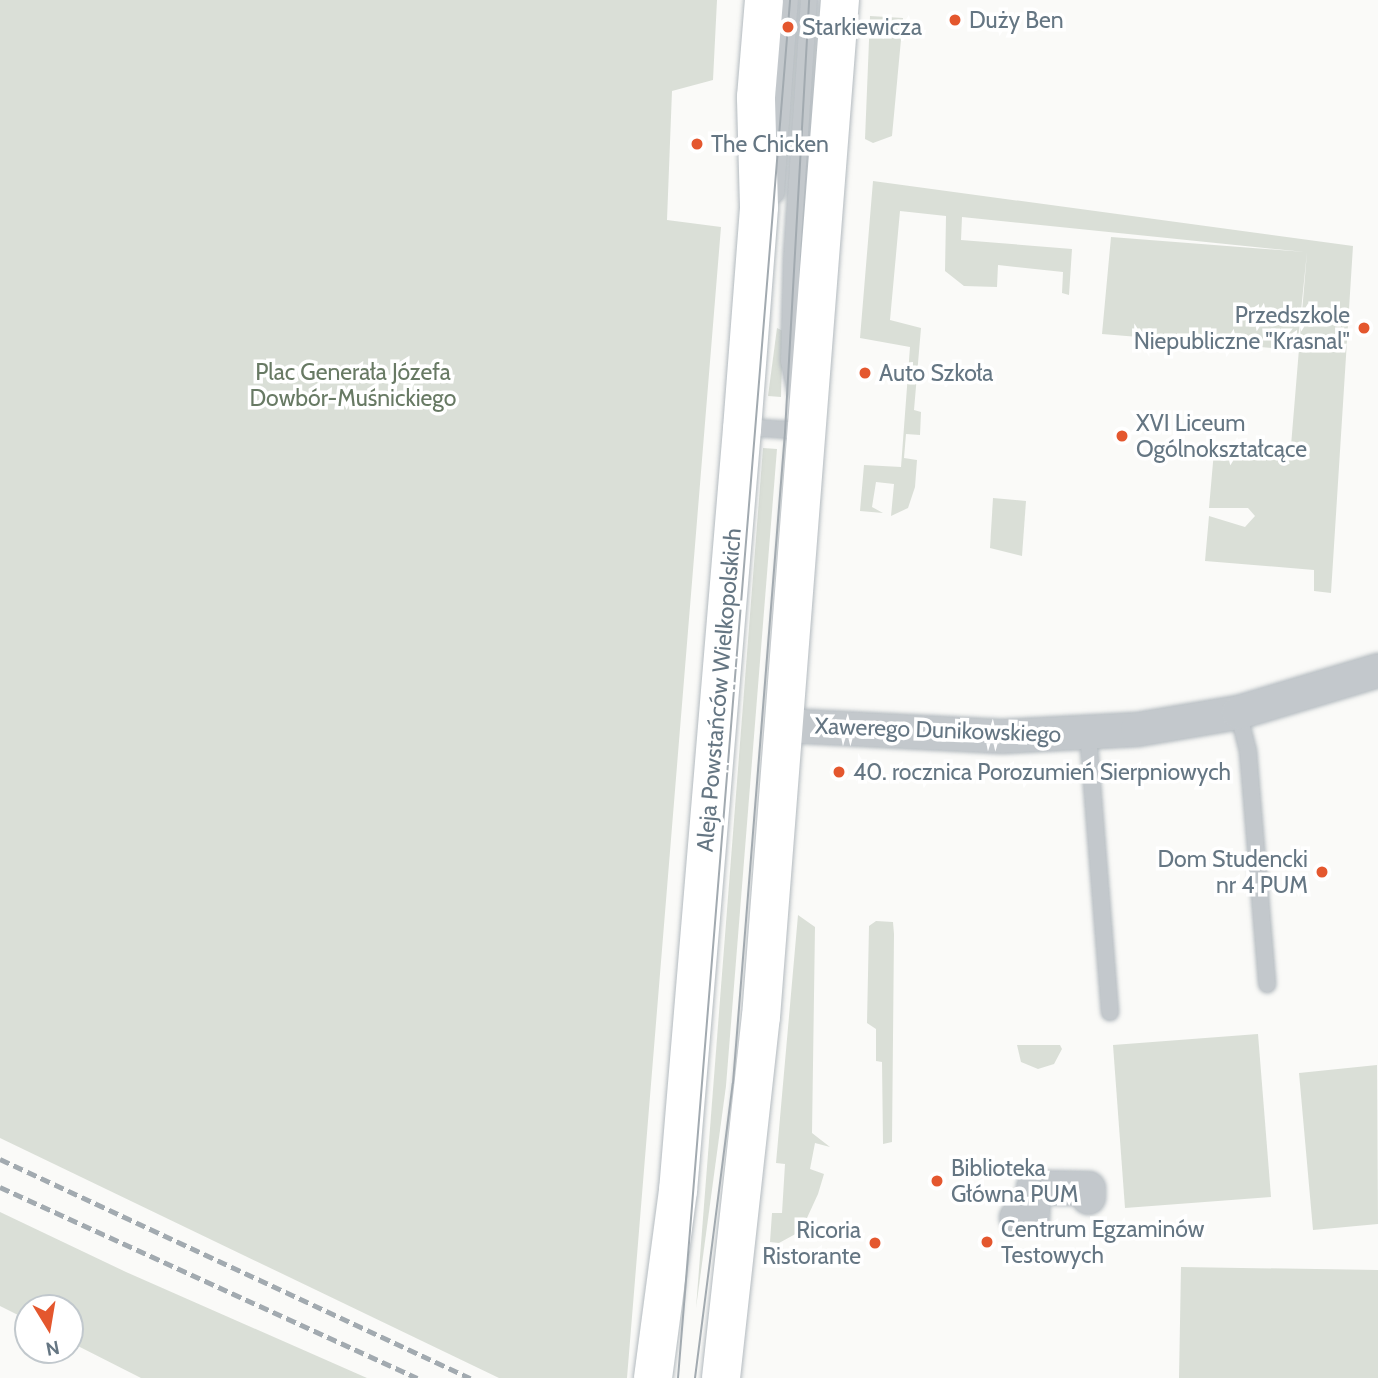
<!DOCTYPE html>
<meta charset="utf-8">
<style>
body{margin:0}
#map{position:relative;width:1378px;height:1378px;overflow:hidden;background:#fafaf8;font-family:Cabin,sans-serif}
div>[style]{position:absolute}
.green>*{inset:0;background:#dadfd7}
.roads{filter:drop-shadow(0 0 2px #b3babf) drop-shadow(0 0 2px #b3babf)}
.lane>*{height:16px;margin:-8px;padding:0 8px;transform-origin:8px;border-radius:8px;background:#c3c8cc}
.street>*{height:33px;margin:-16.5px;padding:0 16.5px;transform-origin:16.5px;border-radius:16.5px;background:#c3c8cc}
.secondary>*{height:38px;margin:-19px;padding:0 19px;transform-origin:19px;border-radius:19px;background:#fff}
.tram>*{height:2px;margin:-1px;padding:0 1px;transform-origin:1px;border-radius:1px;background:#a2aab0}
.rail>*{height:5px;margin-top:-2.5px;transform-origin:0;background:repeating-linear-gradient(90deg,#a2aab0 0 10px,transparent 0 15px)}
.dots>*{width:19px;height:19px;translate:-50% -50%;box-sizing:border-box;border:4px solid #fff;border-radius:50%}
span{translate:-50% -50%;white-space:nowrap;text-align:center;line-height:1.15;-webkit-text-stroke:7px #fff;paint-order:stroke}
.poi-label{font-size:23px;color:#657683}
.left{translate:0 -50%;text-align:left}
.right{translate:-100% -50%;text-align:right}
.park-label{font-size:23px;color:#687a64}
.street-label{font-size:23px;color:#657683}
.north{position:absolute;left:14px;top:1294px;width:70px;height:70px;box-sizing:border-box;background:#fff;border:2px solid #c1c8cd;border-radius:50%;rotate:169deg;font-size:19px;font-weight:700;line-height:28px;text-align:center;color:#657683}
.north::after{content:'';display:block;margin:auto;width:24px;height:32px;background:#e4572e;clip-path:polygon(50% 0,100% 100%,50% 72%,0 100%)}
</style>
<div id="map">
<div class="green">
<div style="clip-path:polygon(0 0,717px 0,713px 80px,672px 91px,667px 220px,721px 227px,627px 1378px,499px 1378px,0 1138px)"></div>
<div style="clip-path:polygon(870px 16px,903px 18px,892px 136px,873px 143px,865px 139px)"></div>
<div style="clip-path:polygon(873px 181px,1353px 246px,1331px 593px,1314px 591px,1314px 570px,1205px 561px,1209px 516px,1245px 527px,1255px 516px,1248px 508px,1209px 508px,1214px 451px,1290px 458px,1307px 252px,1297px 350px,1102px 334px,1111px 237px,1305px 252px,962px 217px,961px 240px,1072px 249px,1069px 295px,1062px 293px,1063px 272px,998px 265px,997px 287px,964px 286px,945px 271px,946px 216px,900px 211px,890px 320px,921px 328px,914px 410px,921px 412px,920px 435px,906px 434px,904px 458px,917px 460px,915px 487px,908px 508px,891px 516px,894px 484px,876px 482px,872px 507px,883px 513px,860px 511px,864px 465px,901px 467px,910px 347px,860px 338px)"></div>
<div style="clip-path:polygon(777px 328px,783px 331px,781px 397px,768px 396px)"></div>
<div style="clip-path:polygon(763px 448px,777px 449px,726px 1086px,696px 1308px)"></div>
<div style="clip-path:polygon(993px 498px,1026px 501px,1022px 556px,990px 548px)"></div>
<div style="clip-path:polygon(798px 915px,815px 927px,812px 1133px,830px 1147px,815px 1143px,810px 1169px,824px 1174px,818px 1194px,801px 1231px,779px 1243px,770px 1242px,772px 1213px,782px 1213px,785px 1164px,776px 1163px)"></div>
<div style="clip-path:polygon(876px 921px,893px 922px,894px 934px,892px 1142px,883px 1144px,882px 1062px,876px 1061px,876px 1029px,867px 1023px,869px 926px)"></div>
<div style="clip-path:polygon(1258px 1034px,1271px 1197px,1125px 1208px,1113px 1045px)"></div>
<div style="clip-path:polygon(1017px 1045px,1060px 1045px,1062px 1049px,1054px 1064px,1038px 1069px,1021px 1062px)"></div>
<div style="clip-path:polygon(1377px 1065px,1378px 1224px,1313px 1230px,1299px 1073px)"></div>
<div style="clip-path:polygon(0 1212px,126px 1272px,367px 1378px,141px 1378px,70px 1342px,70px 1308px,28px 1308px,28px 1320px,0 1306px)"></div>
<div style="clip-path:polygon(1181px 1267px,1378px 1270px,1378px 1378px,1179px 1378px)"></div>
</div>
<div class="roads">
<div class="lane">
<div style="left:776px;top:194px;width:195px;rotate:-85.9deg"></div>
<div style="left:796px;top:392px;width:32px;rotate:-103deg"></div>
<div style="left:789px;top:361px;width:106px;rotate:-88.4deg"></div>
<div style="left:792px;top:255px;width:256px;rotate:-86.2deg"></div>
<div style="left:743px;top:427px;width:62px;rotate:3.7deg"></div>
<div style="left:1238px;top:712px;width:40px;rotate:75.6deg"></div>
<div style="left:1248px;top:751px;width:234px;rotate:85.3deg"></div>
<div style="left:1088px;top:733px;width:280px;rotate:85.5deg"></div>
</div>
<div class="street">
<div style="left:784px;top:725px;width:218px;rotate:2.9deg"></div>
<div style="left:1002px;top:736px;width:135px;rotate:-3deg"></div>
<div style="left:1137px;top:729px;width:102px;rotate:-9.6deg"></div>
<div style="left:1238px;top:712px;width:146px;rotate:-16.7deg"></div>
<div style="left:1016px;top:1217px;width:16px"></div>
<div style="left:1032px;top:1217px;width:30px;rotate:-88deg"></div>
<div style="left:1033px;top:1187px;width:55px;rotate:1deg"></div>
<div style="left:1088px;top:1188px;width:9px;rotate:90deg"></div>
</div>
<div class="secondary">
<div style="left:653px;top:1378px;width:189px;rotate:-82.4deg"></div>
<div style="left:678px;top:1191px;width:765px;rotate:-85.2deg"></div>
<div style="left:742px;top:429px;width:223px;rotate:-85.6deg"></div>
<div style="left:759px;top:207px;width:110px;rotate:-91.6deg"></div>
<div style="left:756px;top:97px;width:97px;rotate:-85.3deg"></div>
<div style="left:721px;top:1378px;width:363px;rotate:-83.7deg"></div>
<div style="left:761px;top:1017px;width:1020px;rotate:-85.56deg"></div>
</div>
</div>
<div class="tram">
<div style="left:678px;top:1378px;width:1383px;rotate:-85.35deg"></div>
<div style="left:695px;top:1378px;width:297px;rotate:-82.7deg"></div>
<div style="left:733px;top:1083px;width:653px;rotate:-85.43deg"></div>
<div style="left:785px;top:432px;width:433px;rotate:-86.8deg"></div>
</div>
<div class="rail">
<div style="left:0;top:1159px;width:519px;rotate:24.98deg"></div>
<div style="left:0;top:1187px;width:459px;rotate:24.6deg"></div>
</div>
<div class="dots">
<div style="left:955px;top:20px;background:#e4572e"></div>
<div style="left:788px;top:27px;background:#e4572e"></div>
<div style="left:697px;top:144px;background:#e4572e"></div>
<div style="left:1364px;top:328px;background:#e4572e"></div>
<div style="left:865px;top:373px;background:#e4572e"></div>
<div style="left:1122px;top:436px;background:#e4572e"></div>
<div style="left:839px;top:772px;background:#e4572e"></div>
<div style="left:1322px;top:872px;background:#e4572e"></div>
<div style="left:937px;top:1181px;background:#e4572e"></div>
<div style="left:987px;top:1242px;background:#e4572e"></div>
<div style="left:875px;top:1243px;background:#e4572e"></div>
</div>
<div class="poi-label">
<span class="left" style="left:969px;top:20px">Duży Ben</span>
<span class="left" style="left:802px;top:27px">Starkiewicza</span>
<span class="left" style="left:711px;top:144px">The Chicken</span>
<span class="right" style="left:1350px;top:328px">Przedszkole<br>Niepubliczne "Krasnal"</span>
<span class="left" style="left:879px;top:373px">Auto Szkoła</span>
<span class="left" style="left:1136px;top:436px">XVI Liceum<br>Ogólnokształcące</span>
<span class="left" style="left:853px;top:772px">40. rocznica Porozumień Sierpniowych</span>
<span class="right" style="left:1308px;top:872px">Dom Studencki<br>nr 4 PUM</span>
<span class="left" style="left:951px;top:1181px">Biblioteka<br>Główna PUM</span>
<span class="left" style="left:1001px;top:1242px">Centrum Egzaminów<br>Testowych</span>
<span class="right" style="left:861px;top:1243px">Ricoria<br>Ristorante</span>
</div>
<div class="park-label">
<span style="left:353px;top:385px">Plac Generała Józefa<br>Dowbór-Muśnickiego</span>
</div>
<div class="street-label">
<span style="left:719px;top:690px;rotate:-85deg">Aleja Powstańców Wielkopolskich</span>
<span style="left:938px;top:730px;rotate:2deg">Xawerego Dunikowskiego</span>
</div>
<div class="north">N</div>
</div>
